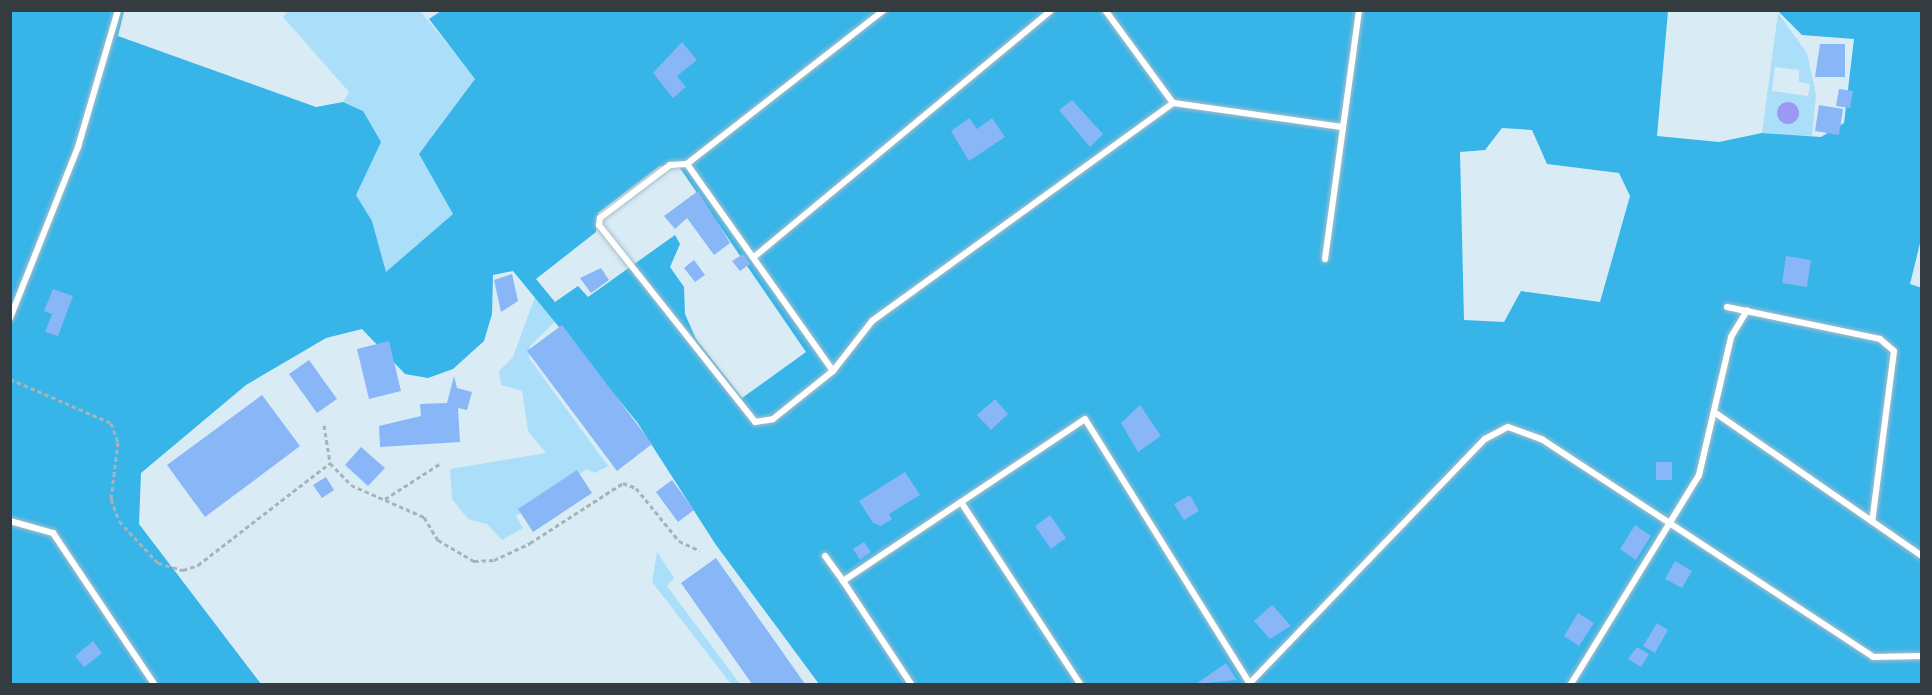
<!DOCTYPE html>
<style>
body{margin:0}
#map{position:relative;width:1932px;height:695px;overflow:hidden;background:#d9ecf6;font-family:"Varela Round",sans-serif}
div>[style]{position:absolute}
.green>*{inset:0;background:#abdff9}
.forest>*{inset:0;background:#37b4e8}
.water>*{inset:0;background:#9b99f3}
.round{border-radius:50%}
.building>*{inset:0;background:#89b6f6}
.path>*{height:3px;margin-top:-1.5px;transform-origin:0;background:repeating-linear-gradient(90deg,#a5b4bc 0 4.5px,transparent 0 7.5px)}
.roads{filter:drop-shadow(0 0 2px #abbdc6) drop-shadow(0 0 2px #abbdc6)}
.service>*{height:6px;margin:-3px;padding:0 3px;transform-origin:3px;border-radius:3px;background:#fff}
span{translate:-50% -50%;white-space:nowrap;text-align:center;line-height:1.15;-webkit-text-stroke:6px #fff;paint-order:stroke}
.frame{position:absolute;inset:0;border:12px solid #353c40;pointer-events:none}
</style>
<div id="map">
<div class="green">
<div style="clip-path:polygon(287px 11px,420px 11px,476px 79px,419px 154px,453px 214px,386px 273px,372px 221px,356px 195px,363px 111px,343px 102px,349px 92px,283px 17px)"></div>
<div style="clip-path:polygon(evenodd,1778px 13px,1807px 53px,1816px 95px,1812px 136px,1762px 133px,1778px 13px,1775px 67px,1799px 70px,1799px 82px,1810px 84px,1808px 96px,1772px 91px,1775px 67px)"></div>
<div style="clip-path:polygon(536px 294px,557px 320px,530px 346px,529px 358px,608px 466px,595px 473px,587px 469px,516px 516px,523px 528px,502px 540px,487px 524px,468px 519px,452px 499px,450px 469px,546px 453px,528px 431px,522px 391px,501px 385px,499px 371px,513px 357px)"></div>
<div style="clip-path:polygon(657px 552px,674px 578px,667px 586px,740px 684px,731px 684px,652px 582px)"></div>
</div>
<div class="forest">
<div style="clip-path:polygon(evenodd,1873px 10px,1921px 11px,1922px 235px,1910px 284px,1922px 288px,1921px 684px,819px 684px,716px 545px,637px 422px,513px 271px,493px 275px,492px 314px,484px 341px,453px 369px,428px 378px,405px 374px,362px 329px,326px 338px,246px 385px,141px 473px,139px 524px,261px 684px,11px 684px,10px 11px,124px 11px,118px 36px,316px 107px,343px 102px,363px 111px,381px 142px,356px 195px,372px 221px,386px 272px,453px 214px,419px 154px,475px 79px,429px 19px,441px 11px,1668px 11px,1657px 136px,1719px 142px,1762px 133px,1821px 137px,1844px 123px,1854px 39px,1802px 35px,1778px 11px,1873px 10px,1502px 128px,1532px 130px,1547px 164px,1619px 173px,1630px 196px,1600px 302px,1521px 291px,1504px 322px,1464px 320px,1460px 152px,1485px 150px,1502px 128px,1873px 10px,660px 166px,680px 168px,806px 352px,742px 398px,696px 339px,685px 314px,684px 287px,670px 267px,680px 244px,675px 235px,588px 297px,578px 286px,555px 302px,536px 279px,596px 232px,598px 213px,660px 166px)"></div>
</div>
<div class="water">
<div class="round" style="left:1777px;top:102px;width:22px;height:22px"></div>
</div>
<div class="building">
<div style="clip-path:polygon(682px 42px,697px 60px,677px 76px,686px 87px,673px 98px,653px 73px)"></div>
<div style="clip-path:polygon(1820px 44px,1845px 44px,1845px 77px,1815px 77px)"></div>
<div style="clip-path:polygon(1839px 89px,1853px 91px,1850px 108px,1836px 106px)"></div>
<div style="clip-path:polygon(1072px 100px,1103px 134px,1090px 147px,1059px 110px)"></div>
<div style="clip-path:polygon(1819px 105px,1843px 109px,1839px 135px,1815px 131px)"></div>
<div style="clip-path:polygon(969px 118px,977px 129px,992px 118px,1005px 137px,969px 161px,951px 131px)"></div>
<div style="clip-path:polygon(698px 191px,730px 243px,714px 255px,687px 218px,675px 229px,664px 216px)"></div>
<div style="clip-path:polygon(743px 254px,750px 264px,740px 271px,732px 261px)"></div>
<div style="clip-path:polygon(1786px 256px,1811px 260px,1807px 287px,1782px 283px)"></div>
<div style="clip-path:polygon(694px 260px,705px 275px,695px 282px,684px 268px)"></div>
<div style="clip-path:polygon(601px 268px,609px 280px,591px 293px,580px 278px)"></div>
<div style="clip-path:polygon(512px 274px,518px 301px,501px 312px,494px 280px)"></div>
<div style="clip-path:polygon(53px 289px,73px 296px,58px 336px,45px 332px,52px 314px,44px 311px)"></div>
<div style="clip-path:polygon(562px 325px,652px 444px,617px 471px,527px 351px)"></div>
<div style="clip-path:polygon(389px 341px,401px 391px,369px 399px,357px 349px)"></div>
<div style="clip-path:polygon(309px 360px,337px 399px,317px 413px,289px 374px)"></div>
<div style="clip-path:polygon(454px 376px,457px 388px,472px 392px,467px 410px,458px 408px,460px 442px,380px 447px,379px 426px,421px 416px,420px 404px,447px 403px)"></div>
<div style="clip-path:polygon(262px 395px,300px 446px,205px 517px,167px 465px)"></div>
<div style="clip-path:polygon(995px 399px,1008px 414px,991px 430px,977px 415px)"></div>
<div style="clip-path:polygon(1140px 405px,1161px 436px,1138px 452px,1121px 423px)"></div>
<div style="clip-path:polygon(361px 447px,385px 468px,368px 486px,345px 465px)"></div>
<div style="clip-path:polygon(1656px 462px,1672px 462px,1672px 480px,1656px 480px)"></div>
<div style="clip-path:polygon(577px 470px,592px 493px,533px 532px,518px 509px)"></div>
<div style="clip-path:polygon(905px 472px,920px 495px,889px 514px,892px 519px,881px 526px,873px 523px,859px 501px)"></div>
<div style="clip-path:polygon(326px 477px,334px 490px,322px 498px,313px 485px)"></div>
<div style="clip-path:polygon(672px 480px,694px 510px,678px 522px,656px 492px)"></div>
<div style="clip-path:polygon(1190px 495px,1199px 511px,1184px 520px,1174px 504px)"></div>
<div style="clip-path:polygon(1050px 515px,1066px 538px,1051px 549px,1035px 526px)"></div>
<div style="clip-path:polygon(1635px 525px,1651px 536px,1636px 560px,1620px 549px)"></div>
<div style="clip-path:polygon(864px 542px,871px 552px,860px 560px,853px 549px)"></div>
<div style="clip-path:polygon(716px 558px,805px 684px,752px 684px,681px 583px)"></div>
<div style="clip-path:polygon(1675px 561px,1692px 571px,1682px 588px,1665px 579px)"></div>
<div style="clip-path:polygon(1272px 605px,1291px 626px,1270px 639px,1254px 621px)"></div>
<div style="clip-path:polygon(1578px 613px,1594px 623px,1579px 646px,1564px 636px)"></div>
<div style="clip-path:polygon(1657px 623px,1668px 630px,1655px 653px,1643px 646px)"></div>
<div style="clip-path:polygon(93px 641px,102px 653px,84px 667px,75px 656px)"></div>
<div style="clip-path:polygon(1637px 647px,1649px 654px,1641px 667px,1628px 659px)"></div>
<div style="clip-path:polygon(1226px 663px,1237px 680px,1196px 684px)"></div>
</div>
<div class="path">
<div style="left:10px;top:379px;width:110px;rotate:23.5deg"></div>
<div style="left:111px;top:423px;width:20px;rotate:70deg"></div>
<div style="left:118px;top:442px;width:57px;rotate:97deg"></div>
<div style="left:111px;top:499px;width:23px;rotate:70deg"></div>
<div style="left:119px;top:521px;width:57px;rotate:47.1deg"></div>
<div style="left:158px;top:563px;width:26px;rotate:16deg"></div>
<div style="left:183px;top:570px;width:16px;rotate:-18deg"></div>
<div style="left:198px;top:565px;width:167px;rotate:-37.7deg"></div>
<div style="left:324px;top:425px;width:38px;rotate:81deg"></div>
<div style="left:330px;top:463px;width:30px;rotate:46deg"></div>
<div style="left:351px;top:485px;width:80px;rotate:23.7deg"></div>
<div style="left:424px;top:517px;width:27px;rotate:59deg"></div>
<div style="left:438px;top:540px;width:42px;rotate:30.3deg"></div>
<div style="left:474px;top:561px;width:20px;rotate:-3deg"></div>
<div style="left:494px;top:560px;width:40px;rotate:-25deg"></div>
<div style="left:530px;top:543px;width:111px;rotate:-32.8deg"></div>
<div style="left:623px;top:483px;width:14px;rotate:21deg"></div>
<div style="left:636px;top:488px;width:68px;rotate:50.9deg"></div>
<div style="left:679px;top:541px;width:23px;rotate:25deg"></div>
<div style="left:385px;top:499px;width:67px;rotate:-32.7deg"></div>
</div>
<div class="roads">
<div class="service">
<div style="left:884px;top:10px;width:250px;rotate:142deg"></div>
<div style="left:687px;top:164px;width:17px;rotate:177deg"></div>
<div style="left:670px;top:165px;width:88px;rotate:142.9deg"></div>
<div style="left:600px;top:218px;width:7px;rotate:98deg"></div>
<div style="left:599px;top:225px;width:251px;rotate:51.6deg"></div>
<div style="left:755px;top:422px;width:18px;rotate:-9deg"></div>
<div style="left:773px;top:419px;width:77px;rotate:-38.7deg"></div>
<div style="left:833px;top:371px;width:63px;rotate:-52deg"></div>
<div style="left:872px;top:321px;width:372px;rotate:-35.9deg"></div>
<div style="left:1173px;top:103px;width:171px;rotate:8.1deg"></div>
<div style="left:1105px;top:10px;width:115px;rotate:53.8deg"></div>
<div style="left:687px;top:164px;width:253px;rotate:54.8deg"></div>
<div style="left:754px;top:257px;width:386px;rotate:-39.7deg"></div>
<div style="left:1325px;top:259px;width:251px;rotate:-82.2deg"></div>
<div style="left:1727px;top:307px;width:156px;rotate:11.8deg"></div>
<div style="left:1880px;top:339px;width:18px;rotate:41deg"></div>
<div style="left:1894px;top:351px;width:172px;rotate:97.3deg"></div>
<div style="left:10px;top:318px;width:184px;rotate:-68.3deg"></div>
<div style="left:78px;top:147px;width:143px;rotate:-73.7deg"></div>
<div style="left:1714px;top:412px;width:253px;rotate:34.7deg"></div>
<div style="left:961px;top:502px;width:217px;rotate:56.8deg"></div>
<div style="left:10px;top:521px;width:45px;rotate:15.6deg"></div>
<div style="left:53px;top:533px;width:182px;rotate:56.2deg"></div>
<div style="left:825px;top:556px;width:31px;rotate:54deg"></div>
<div style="left:911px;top:684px;width:123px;rotate:-123.4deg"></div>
<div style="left:843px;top:581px;width:291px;rotate:-33.8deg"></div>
<div style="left:1085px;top:419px;width:312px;rotate:58.1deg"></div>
<div style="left:1249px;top:684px;width:340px;rotate:-46.1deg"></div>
<div style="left:1485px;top:439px;width:26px;rotate:-28deg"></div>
<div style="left:1508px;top:427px;width:37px;rotate:20deg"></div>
<div style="left:1543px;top:440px;width:395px;rotate:33.3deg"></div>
<div style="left:1873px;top:657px;width:49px;rotate:-1.2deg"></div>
<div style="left:1571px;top:684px;width:245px;rotate:-58.5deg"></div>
<div style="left:1699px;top:475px;width:142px;rotate:-76.9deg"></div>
<div style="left:1731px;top:337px;width:31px;rotate:-59deg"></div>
</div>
</div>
<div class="frame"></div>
</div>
